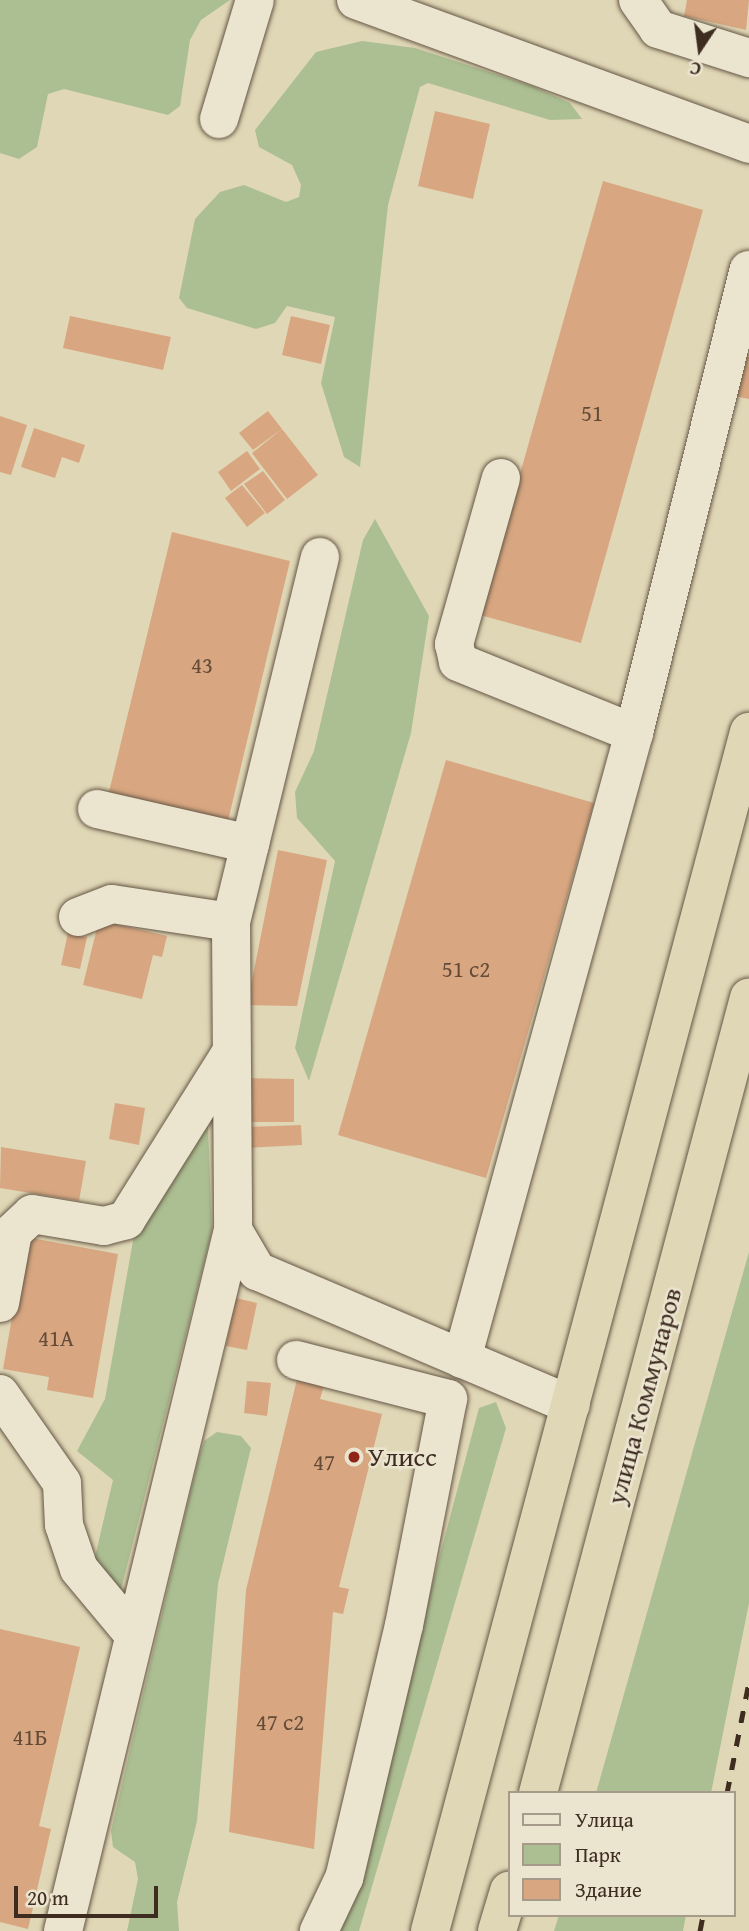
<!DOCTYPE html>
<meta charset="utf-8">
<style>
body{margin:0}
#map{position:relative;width:749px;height:1931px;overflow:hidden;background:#e0d7b6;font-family:"Gentium Book Plus",serif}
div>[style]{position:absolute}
.green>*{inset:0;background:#acbf92}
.building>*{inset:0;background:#d8a781}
.roads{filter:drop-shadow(0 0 2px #665746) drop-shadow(0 0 2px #665746)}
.minor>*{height:38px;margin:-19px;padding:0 19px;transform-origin:19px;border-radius:19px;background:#ebe5d0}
.highway>*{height:38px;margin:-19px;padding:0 19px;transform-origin:19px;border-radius:19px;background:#e0d7b6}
.rail>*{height:5px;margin-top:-2.5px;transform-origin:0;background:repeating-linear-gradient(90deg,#3e2c20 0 12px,transparent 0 24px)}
.dots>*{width:19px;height:19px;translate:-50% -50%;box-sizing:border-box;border:4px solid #ebe5d0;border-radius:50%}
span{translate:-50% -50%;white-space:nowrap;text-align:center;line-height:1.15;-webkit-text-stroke:5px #ebe5d0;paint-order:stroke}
.number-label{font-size:23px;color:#644b38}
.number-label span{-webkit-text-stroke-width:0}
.street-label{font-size:26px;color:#3e2c20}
.poi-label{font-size:26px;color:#3e2c20}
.left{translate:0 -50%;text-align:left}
.legend{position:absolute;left:508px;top:1791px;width:228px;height:126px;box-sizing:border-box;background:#ebe5d0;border:2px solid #a69b8a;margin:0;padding:9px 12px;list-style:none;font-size:21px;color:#3e2c20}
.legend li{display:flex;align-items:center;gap:14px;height:35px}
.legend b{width:35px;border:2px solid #a69b8a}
.north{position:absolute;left:665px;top:14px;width:70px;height:70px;-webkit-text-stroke:5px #ebe5d0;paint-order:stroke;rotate:193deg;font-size:19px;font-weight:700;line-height:28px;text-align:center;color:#3e2c20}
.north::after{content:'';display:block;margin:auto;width:24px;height:32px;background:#3e2c20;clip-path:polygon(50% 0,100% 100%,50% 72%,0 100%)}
.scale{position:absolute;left:14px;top:1886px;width:144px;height:32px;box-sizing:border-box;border:4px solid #3e2c20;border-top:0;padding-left:9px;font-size:21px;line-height:24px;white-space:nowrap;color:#3e2c20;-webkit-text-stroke:5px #ebe5d0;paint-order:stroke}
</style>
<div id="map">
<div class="green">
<div style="clip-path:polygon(0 0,230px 0,201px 20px,190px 40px,180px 106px,168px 115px,64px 89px,48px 94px,37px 147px,19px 159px,0 153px)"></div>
<div style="clip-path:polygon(362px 41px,415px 48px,532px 86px,570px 103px,582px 119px,550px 120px,428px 83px,420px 87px,388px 205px,360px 467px,344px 457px,321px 383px,335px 317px,287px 306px,275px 323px,256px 329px,187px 308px,179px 298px,195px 219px,220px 192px,244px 185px,286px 202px,299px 197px,301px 185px,292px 165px,259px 147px,255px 130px,316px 52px)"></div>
<div style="clip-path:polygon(375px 519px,429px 616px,411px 733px,309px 1081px,295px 1048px,335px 861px,297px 818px,295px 792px,314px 751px,363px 540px)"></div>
<div style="clip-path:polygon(208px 1126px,212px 1231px,121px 1590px,96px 1569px,95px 1557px,113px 1480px,77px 1451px,105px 1399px,134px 1235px,198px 1129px)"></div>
<div style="clip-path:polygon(749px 1252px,749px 1603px,711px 1793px,596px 1793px)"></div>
<div style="clip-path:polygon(496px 1402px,506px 1428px,359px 1931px,340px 1931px,479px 1408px)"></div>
<div style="clip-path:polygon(217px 1432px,241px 1436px,251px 1448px,218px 1584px,197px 1821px,177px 1902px,179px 1931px,127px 1931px,138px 1879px,135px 1862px,113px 1847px,111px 1831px,197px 1464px,204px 1441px)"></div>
<div style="clip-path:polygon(559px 1915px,686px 1915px,683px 1931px,554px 1931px)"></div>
</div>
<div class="building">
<div style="clip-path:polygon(687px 0,749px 0,746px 30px,684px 16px)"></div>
<div style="clip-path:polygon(435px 111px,490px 124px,473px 199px,418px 186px)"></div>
<div style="clip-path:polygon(603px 181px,703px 210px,581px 643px,480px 615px)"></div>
<div style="clip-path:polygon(70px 316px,171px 337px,163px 370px,63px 348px)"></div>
<div style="clip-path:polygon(291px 316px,330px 325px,321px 364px,282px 355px)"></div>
<div style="clip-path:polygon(738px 353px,749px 355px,749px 399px,729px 395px)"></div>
<div style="clip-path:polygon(268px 411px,282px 429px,253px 450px,239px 433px)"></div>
<div style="clip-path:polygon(0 416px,27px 425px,11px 475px,0 472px)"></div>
<div style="clip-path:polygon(34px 428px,85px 445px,79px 463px,62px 457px,55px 478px,21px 467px)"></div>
<div style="clip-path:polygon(282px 429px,318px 475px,287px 499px,252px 453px)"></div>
<div style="clip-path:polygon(247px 451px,260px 469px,231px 491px,218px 472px)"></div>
<div style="clip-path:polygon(263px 471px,285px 500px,267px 514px,244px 484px)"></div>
<div style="clip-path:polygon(242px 485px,265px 513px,247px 527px,225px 498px)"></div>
<div style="clip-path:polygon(172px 532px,290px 561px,227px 825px,108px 796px)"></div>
<div style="clip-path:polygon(446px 760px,594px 803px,486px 1178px,338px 1135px)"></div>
<div style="clip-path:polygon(278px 850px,327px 860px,297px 1006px,247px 1005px)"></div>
<div style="clip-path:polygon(99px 920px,167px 936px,162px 957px,153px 955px,142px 999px,83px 985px)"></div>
<div style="clip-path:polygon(68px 933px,87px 937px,80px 969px,61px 965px)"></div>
<div style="clip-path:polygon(246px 1078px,294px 1079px,294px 1122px,246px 1122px)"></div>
<div style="clip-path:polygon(115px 1103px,145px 1108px,139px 1145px,109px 1139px)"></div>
<div style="clip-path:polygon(301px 1125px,302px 1145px,247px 1148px,245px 1127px)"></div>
<div style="clip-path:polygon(1px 1147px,86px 1161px,79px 1201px,0 1188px)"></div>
<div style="clip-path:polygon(26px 1237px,118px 1254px,93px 1398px,47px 1390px,49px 1377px,3px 1369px)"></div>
<div style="clip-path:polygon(236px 1298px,257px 1303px,247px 1350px,226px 1346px)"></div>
<div style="clip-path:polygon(298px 1375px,325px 1382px,320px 1399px,382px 1414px,339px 1587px,349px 1589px,343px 1614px,333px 1612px,314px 1849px,229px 1832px,246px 1590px)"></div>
<div style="clip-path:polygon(247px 1381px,271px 1383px,267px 1416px,244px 1413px)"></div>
<div style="clip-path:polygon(0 1629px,80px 1647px,39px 1826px,51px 1829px,28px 1929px,0 1922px)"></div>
</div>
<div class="roads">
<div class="minor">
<div style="left:356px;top:0;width:419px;rotate:20.1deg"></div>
<div style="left:638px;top:0;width:35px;rotate:55deg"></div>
<div style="left:658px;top:29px;width:96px;rotate:17.7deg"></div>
<div style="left:219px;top:119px;width:124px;rotate:-73.2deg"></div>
<div style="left:501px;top:478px;width:173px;rotate:105.8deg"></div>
<div style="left:454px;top:644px;width:18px;rotate:77deg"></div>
<div style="left:458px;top:662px;width:190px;rotate:22deg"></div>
<div style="left:320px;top:557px;width:376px;rotate:103.7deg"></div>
<div style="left:231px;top:922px;width:308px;rotate:89.6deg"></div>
<div style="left:233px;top:1230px;width:48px;rotate:59.7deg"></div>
<div style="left:257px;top:1271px;width:341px;rotate:23.1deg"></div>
<div style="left:97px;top:809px;width:157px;rotate:12.9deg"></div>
<div style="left:78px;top:917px;width:36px;rotate:-21deg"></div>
<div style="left:112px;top:904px;width:120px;rotate:8.6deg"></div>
<div style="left:0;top:1303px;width:72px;rotate:-79.6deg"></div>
<div style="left:13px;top:1232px;width:26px;rotate:-43deg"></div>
<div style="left:32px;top:1214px;width:73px;rotate:9.5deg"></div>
<div style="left:104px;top:1226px;width:23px;rotate:-15deg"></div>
<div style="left:126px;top:1220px;width:196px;rotate:-57.9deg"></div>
<div style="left:462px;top:1359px;width:649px;rotate:-74.64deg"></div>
<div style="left:634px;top:733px;width:477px;rotate:-76.1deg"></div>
<div style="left:296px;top:1360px;width:157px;rotate:14.4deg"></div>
<div style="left:448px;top:1399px;width:230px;rotate:101deg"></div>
<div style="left:404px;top:1625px;width:260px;rotate:103.3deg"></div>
<div style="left:344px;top:1878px;width:59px;rotate:115.3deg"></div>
<div style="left:0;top:1394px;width:108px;rotate:55.1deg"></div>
<div style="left:62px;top:1483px;width:42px;rotate:87.3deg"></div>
<div style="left:64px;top:1525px;width:46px;rotate:71.2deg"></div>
<div style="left:79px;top:1569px;width:86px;rotate:50.2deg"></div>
<div style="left:63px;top:1931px;width:721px;rotate:-76.37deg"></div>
</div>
<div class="highway">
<div style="left:538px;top:1793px;width:823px;rotate:-75.14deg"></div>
<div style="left:430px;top:1931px;width:1241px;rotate:-75.1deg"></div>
<div style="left:497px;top:1931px;width:42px;rotate:-73.3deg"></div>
</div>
</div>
<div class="rail">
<div style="left:727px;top:1793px;width:113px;rotate:-78.8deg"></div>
<div style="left:700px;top:1931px;width:16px;rotate:-79deg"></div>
</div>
<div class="dots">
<div style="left:354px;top:1457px;background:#8f2418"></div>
</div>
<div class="number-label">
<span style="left:592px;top:413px">51</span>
<span style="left:202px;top:665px">43</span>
<span style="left:466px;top:969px">51 с2</span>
<span style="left:56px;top:1338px">41А</span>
<span style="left:324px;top:1462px">47</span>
<span style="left:280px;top:1722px">47 с2</span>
<span style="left:30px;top:1737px">41Б</span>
</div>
<div class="street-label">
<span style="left:644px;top:1396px;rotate:-75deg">улица Коммунаров</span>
</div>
<div class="poi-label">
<span class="left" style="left:368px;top:1457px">Улисс</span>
</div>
<ul class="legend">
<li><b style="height:9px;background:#ebe5d0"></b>Улица</li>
<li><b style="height:19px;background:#acbf92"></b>Парк</li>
<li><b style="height:19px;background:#d8a781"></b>Здание</li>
</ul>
<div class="north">С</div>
<div class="scale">20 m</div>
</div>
